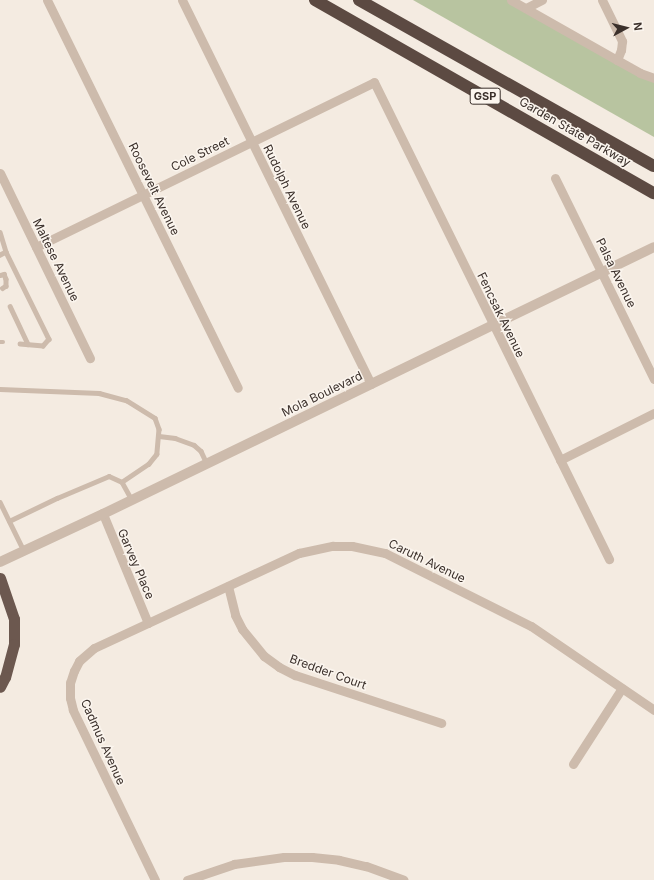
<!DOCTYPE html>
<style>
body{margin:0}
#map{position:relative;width:654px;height:880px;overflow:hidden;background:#f4ebe1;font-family:Inter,sans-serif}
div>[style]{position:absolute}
.green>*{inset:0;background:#b8c4a0}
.service>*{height:4.5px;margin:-2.25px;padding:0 2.25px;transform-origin:2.25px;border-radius:2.25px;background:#cdbbac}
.minor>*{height:9px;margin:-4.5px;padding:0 4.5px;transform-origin:4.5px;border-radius:4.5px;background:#cdbbac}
.tertiary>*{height:10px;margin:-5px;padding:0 5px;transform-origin:5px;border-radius:5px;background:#cdbbac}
.trunk>*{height:11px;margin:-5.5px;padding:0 5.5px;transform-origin:5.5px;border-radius:5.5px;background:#6c584f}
.motorway>*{height:12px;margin:-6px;padding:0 6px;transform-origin:6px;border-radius:6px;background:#5c4a42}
span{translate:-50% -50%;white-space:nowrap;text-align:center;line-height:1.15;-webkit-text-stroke:3px #fbf5ee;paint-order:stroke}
.shield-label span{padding:1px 3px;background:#fbf5ee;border:1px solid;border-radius:3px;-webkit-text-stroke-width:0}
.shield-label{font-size:11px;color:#3b302b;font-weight:700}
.street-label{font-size:12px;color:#3b302b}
.north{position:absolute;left:606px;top:8px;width:40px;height:40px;-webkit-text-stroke:3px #fbf5ee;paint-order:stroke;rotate:83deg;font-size:11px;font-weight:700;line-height:16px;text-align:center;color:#3b302b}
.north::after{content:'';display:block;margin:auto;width:14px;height:18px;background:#3b302b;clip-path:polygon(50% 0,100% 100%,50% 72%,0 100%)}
</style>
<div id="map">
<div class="green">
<div style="clip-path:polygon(413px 0,513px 0,654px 80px,654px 137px)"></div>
</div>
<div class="service">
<div style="left:0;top:232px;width:21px;rotate:73deg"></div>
<div style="left:6px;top:252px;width:7px;rotate:153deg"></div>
<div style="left:6px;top:252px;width:97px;rotate:63.7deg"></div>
<div style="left:49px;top:339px;width:9px;rotate:131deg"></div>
<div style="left:43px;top:346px;width:23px;rotate:-175deg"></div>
<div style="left:0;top:275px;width:4px;rotate:-14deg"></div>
<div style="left:4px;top:274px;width:5px;rotate:68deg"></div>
<div style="left:6px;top:279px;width:7px;rotate:90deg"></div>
<div style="left:6px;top:286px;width:4px;rotate:146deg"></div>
<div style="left:10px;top:306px;width:42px;rotate:64.7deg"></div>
<div style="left:0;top:342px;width:3px"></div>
<div style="left:0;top:389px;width:99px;rotate:2.3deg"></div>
<div style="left:99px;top:393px;width:28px;rotate:15deg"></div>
<div style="left:126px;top:400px;width:34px;rotate:32deg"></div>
<div style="left:155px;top:418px;width:12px;rotate:70deg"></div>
<div style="left:159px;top:429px;width:25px;rotate:95deg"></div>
<div style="left:157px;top:454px;width:13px;rotate:129deg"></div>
<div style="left:149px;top:464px;width:32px;rotate:146deg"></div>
<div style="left:159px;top:436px;width:16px;rotate:7deg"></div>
<div style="left:175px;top:438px;width:20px;rotate:20deg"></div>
<div style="left:194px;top:445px;width:9px;rotate:41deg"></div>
<div style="left:201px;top:451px;width:14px;rotate:65deg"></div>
<div style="left:0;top:502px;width:55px;rotate:63.9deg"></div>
<div style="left:9px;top:521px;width:53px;rotate:-25.6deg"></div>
<div style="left:57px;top:498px;width:56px;rotate:-22.9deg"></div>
<div style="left:109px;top:476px;width:14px;rotate:25deg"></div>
<div style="left:122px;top:482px;width:21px;rotate:61deg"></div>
</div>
<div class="minor">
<div style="left:47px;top:0;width:432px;rotate:63.8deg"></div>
<div style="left:182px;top:0;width:428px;rotate:63.8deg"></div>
<div style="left:511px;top:0;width:122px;rotate:29.5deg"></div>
<div style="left:602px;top:0;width:46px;rotate:64deg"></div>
<div style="left:622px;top:41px;width:9px;rotate:96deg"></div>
<div style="left:621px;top:50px;width:11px;rotate:112deg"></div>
<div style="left:617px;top:60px;width:26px;rotate:29deg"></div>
<div style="left:640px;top:73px;width:15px;rotate:20deg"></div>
<div style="left:526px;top:8px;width:18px;rotate:-27deg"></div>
<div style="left:0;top:173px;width:206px;rotate:64.1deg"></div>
<div style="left:555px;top:178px;width:224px;rotate:63.8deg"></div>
<div style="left:36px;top:247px;width:376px;rotate:-26deg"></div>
<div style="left:374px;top:82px;width:532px;rotate:63.77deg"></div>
<div style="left:560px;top:460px;width:105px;rotate:-26.6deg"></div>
<div style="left:103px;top:514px;width:118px;rotate:67.6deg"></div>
<div style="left:228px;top:586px;width:30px;rotate:76deg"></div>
<div style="left:235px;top:615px;width:16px;rotate:63deg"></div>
<div style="left:242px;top:629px;width:35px;rotate:51deg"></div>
<div style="left:264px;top:656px;width:19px;rotate:36deg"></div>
<div style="left:279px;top:667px;width:18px;rotate:27deg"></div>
<div style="left:295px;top:675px;width:154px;rotate:18.2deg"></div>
<div style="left:573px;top:764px;width:90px;rotate:-57.2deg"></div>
<div style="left:155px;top:880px;width:189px;rotate:-115.8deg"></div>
<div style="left:73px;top:710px;width:12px;rotate:-104deg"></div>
<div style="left:70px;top:698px;width:15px;rotate:-90deg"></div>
<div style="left:70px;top:683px;width:13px;rotate:-72deg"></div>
<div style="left:74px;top:671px;width:11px;rotate:-63deg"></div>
<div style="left:79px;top:661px;width:20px;rotate:-41deg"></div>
<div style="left:94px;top:648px;width:226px;rotate:-24.9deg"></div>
<div style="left:299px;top:553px;width:35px;rotate:-12deg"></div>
<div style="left:333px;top:546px;width:19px"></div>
<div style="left:352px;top:546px;width:34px;rotate:12deg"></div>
<div style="left:385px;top:553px;width:163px;rotate:26.6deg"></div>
<div style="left:531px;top:626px;width:149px;rotate:34.3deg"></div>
<div style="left:187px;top:880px;width:50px;rotate:-18.8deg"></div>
<div style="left:234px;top:864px;width:50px;rotate:-8deg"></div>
<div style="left:284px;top:857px;width:28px"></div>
<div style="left:312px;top:857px;width:27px;rotate:6deg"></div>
<div style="left:339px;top:860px;width:28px;rotate:13deg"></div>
<div style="left:366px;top:866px;width:40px;rotate:20.2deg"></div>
</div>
<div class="tertiary">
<div style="left:0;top:562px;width:114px;rotate:-25deg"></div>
<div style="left:103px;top:514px;width:612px;rotate:-25.85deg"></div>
</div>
<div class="trunk">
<div style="left:0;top:578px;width:43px;rotate:71.1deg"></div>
<div style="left:14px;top:619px;width:25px;rotate:90deg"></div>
<div style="left:14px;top:644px;width:34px;rotate:105deg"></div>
<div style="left:5px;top:677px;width:11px;rotate:117deg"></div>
</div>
<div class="motorway">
<div style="left:315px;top:0;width:390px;rotate:29.7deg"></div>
<div style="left:359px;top:0;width:338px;rotate:29.4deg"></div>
</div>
<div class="shield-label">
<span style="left:485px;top:96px">GSP</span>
</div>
<div class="street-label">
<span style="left:575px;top:132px;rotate:30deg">Garden State Parkway</span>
<span style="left:200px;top:154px;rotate:-26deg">Cole Street</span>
<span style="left:287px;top:187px;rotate:64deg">Rudolph Avenue</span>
<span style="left:154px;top:189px;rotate:64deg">Roosevelt Avenue</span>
<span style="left:56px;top:260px;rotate:64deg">Maltese Avenue</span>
<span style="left:616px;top:273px;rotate:64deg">Palsa Avenue</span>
<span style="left:501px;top:315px;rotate:64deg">Fencsak Avenue</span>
<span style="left:322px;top:394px;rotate:-26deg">Mola Boulevard</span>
<span style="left:427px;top:561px;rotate:26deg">Caruth Avenue</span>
<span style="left:136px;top:564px;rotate:67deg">Garvey Place</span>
<span style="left:328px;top:672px;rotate:20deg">Bredder Court</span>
<span style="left:103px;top:742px;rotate:66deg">Cadmus Avenue</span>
</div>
<div class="north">N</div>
</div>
